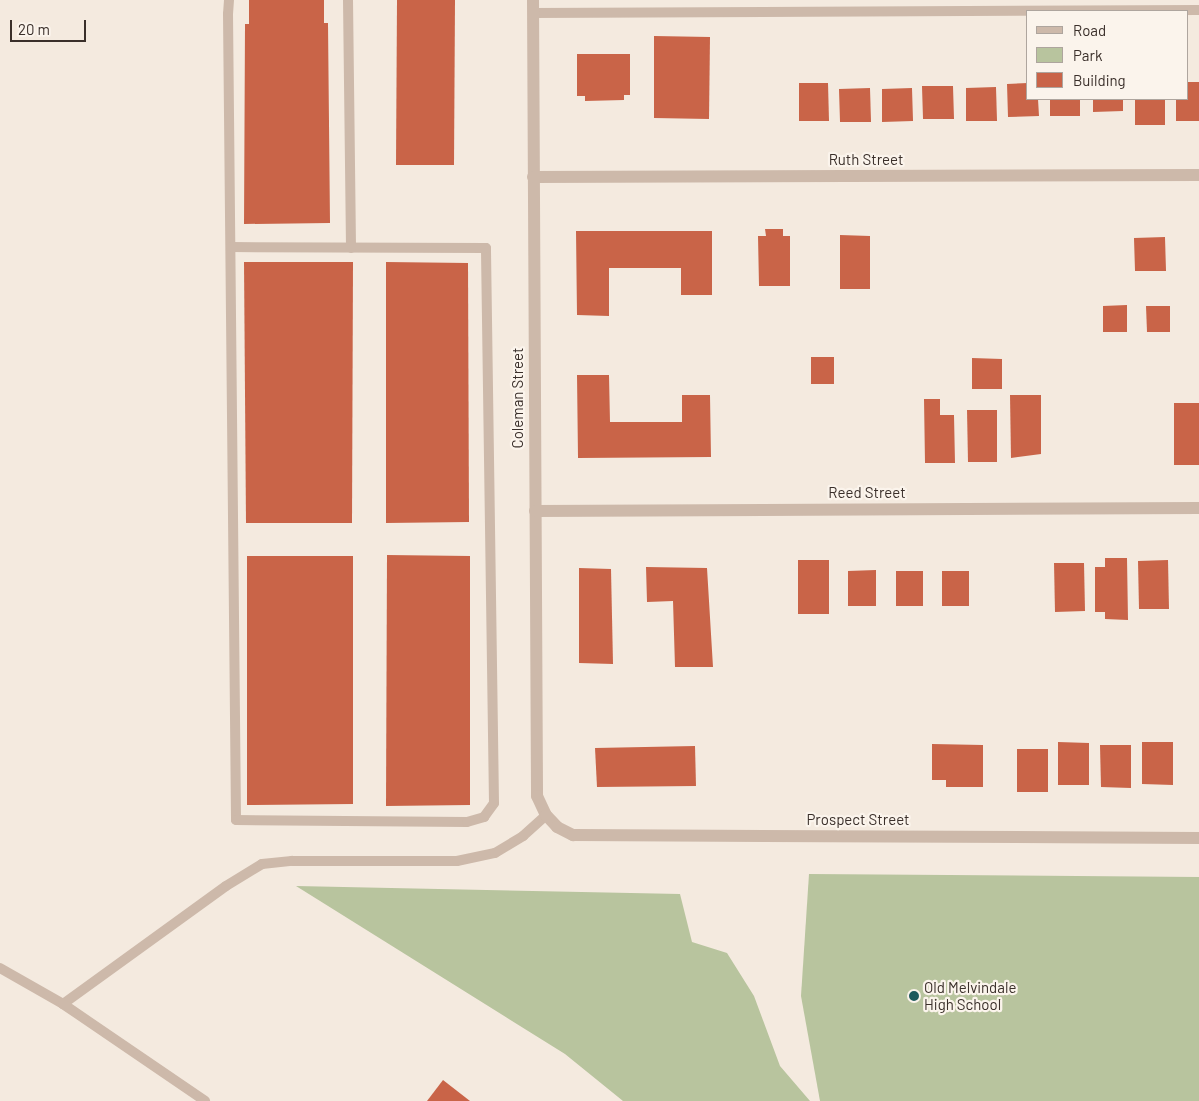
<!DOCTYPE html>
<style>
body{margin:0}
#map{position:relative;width:1199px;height:1101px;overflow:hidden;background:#f4eadf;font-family:Barlow,sans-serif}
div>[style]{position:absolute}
.green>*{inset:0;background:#b8c49e}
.building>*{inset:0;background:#c96448}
.service>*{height:10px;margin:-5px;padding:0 5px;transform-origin:5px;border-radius:5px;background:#cdb9aa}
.minor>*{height:12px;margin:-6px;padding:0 6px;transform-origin:6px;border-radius:6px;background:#cdb9aa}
.dots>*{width:14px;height:14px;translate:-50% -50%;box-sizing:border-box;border:2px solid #fbf4ec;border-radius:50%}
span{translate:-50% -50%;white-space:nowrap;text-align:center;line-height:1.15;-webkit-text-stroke:4.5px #fbf4ec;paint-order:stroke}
.street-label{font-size:15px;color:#3a2f2a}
.poi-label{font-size:15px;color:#3a2f2a}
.left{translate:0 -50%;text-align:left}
.legend{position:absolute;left:1026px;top:10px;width:162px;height:90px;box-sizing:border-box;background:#fbf4ec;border:1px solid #aea59e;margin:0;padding:6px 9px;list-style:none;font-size:15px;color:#3a2f2a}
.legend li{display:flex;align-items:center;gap:10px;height:25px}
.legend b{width:25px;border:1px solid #aea59e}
.scale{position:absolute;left:10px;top:20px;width:76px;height:22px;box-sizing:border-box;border:2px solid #3a2f2a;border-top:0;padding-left:6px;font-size:15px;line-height:18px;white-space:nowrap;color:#3a2f2a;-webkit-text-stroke:4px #fbf4ec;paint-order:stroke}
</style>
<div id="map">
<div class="green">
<div style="clip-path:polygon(809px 874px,1199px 877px,1199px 1101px,820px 1101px,801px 996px)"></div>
<div style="clip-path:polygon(296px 886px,680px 894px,692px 942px,727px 953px,754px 996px,780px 1066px,810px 1101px,623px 1101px,565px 1054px)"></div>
</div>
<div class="building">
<div style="clip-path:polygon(249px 0,324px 0,324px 23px,328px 23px,330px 223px,244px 224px,245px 24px,249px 24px)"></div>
<div style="clip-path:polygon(397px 0,455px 0,454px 165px,396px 165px)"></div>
<div style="clip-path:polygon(654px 36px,710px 37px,709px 119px,654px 118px)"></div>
<div style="clip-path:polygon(577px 54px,630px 54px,630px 95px,624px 95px,624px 100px,585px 101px,585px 96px,577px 96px)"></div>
<div style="clip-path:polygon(1188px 82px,1199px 82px,1199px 121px,1176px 121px,1176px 99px,1188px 99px)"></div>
<div style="clip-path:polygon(799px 83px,828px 83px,829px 121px,799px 121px)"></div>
<div style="clip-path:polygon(1028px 83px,1028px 99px,1038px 99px,1039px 116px,1008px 117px,1007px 84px)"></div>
<div style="clip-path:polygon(922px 86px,953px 86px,954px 119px,923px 119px)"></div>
<div style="clip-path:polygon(996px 87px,997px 121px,966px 121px,966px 88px)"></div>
<div style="clip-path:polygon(870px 88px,871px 122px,840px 122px,839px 89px)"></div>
<div style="clip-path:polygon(912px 88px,913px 121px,882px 122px,882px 89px)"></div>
<div style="clip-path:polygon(1050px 99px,1080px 99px,1080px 116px,1050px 116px)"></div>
<div style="clip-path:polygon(1093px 99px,1123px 99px,1123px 111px,1093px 112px)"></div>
<div style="clip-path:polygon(1135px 99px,1165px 99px,1165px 125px,1135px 125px)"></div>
<div style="clip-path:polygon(765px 229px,783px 229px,783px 236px,790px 236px,790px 286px,759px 286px,758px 236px,766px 236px)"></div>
<div style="clip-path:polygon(576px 231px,712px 231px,712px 295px,681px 295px,681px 268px,609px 268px,609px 316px,577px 315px)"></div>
<div style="clip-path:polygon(840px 235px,870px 236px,870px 289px,840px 289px)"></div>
<div style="clip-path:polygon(1165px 237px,1166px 271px,1135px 271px,1134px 238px)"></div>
<div style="clip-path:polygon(244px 262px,353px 262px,352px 523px,246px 523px)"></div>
<div style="clip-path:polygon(386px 262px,468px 263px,469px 522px,386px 523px)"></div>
<div style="clip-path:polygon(1127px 305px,1127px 332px,1103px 332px,1103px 306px)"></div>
<div style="clip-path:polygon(1146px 306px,1170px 306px,1170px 332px,1147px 332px)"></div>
<div style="clip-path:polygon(811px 357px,834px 357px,834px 384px,811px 384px)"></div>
<div style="clip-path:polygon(972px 358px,1002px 359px,1002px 389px,972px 389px)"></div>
<div style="clip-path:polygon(577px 375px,609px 375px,610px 422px,682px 422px,682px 395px,710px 395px,711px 457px,578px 458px)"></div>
<div style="clip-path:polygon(1010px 395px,1041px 395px,1041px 454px,1011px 458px)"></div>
<div style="clip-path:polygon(924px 399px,940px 399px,940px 415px,954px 415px,955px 463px,925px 463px)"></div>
<div style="clip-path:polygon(1174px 403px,1199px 403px,1199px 465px,1174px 465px)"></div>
<div style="clip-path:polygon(967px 410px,997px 410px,997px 462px,968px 462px)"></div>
<div style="clip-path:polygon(387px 555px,470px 556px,470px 805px,386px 806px)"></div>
<div style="clip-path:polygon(247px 556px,353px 556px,353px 804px,247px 805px)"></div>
<div style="clip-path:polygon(1105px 558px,1127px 558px,1128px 620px,1105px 619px,1105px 612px,1095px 612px,1095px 567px,1105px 567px)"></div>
<div style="clip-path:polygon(798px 560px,829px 560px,829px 614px,798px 614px)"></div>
<div style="clip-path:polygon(1168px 560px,1169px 609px,1139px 609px,1138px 561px)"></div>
<div style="clip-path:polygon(1054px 563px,1084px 563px,1085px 611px,1055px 612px)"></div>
<div style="clip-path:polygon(646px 567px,707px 568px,713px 667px,675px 667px,673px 601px,647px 602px)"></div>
<div style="clip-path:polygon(579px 568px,611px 569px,613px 664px,579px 663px)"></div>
<div style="clip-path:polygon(876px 570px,876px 606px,848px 606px,848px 571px)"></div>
<div style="clip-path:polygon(896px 571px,923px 571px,923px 606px,896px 606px)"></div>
<div style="clip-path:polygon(942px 571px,969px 571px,969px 606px,942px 606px)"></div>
<div style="clip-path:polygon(1058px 742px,1089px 743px,1089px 785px,1058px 785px)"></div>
<div style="clip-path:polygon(1142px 742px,1173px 742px,1173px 785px,1142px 784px)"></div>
<div style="clip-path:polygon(932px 744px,983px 745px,983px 787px,946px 787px,946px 780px,932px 780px)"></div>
<div style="clip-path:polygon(1100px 745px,1131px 745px,1131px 788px,1101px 787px)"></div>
<div style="clip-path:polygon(695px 746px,696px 786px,597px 787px,595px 748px)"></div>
<div style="clip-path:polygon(1017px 749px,1048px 749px,1048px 792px,1017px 792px)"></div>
<div style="clip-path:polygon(443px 1080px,470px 1101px,427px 1101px)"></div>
</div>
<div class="service">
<div style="left:229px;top:0;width:14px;rotate:94deg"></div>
<div style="left:228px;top:14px;width:806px;rotate:89.43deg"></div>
<div style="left:236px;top:820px;width:231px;rotate:0.5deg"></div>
<div style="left:467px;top:822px;width:18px;rotate:-16deg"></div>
<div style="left:484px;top:817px;width:17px;rotate:-54deg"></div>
<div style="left:494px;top:803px;width:555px;rotate:-90.83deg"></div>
<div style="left:486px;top:248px;width:255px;rotate:-179.8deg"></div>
<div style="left:348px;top:0;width:248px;rotate:89.3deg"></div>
<div style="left:533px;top:13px;width:666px;rotate:-0.26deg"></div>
<div style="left:0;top:968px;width:73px;rotate:29.7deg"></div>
<div style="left:63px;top:1004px;width:201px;rotate:-35.9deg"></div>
<div style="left:226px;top:886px;width:42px;rotate:-31.4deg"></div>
<div style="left:262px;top:864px;width:30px;rotate:-6deg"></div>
<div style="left:292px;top:861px;width:165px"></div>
<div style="left:457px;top:861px;width:39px;rotate:-12deg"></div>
<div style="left:495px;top:853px;width:33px;rotate:-31deg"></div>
<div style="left:523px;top:836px;width:31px;rotate:-42deg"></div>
<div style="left:63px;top:1004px;width:172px;rotate:34.3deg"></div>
</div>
<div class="minor">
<div style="left:533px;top:0;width:796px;rotate:89.71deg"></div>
<div style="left:537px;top:796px;width:21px;rotate:65deg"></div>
<div style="left:546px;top:815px;width:16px;rotate:47deg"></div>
<div style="left:557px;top:827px;width:18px;rotate:27deg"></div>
<div style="left:573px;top:835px;width:626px;rotate:0.27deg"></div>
<div style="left:533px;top:177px;width:666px;rotate:-0.17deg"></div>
<div style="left:535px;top:511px;width:664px;rotate:-0.26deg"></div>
</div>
<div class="dots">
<div style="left:914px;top:996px;background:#1e5a5d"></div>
</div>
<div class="street-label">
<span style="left:866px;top:160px">Ruth Street</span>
<span style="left:518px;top:398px;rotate:-90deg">Coleman Street</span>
<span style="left:867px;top:493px">Reed Street</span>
<span style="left:858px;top:820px">Prospect Street</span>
</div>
<div class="poi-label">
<span class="left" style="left:924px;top:996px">Old Melvindale<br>High School</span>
</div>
<ul class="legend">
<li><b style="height:6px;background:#cdb9aa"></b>Road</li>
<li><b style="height:14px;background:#b8c49e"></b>Park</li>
<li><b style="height:14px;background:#c96448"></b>Building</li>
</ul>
<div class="scale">20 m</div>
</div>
